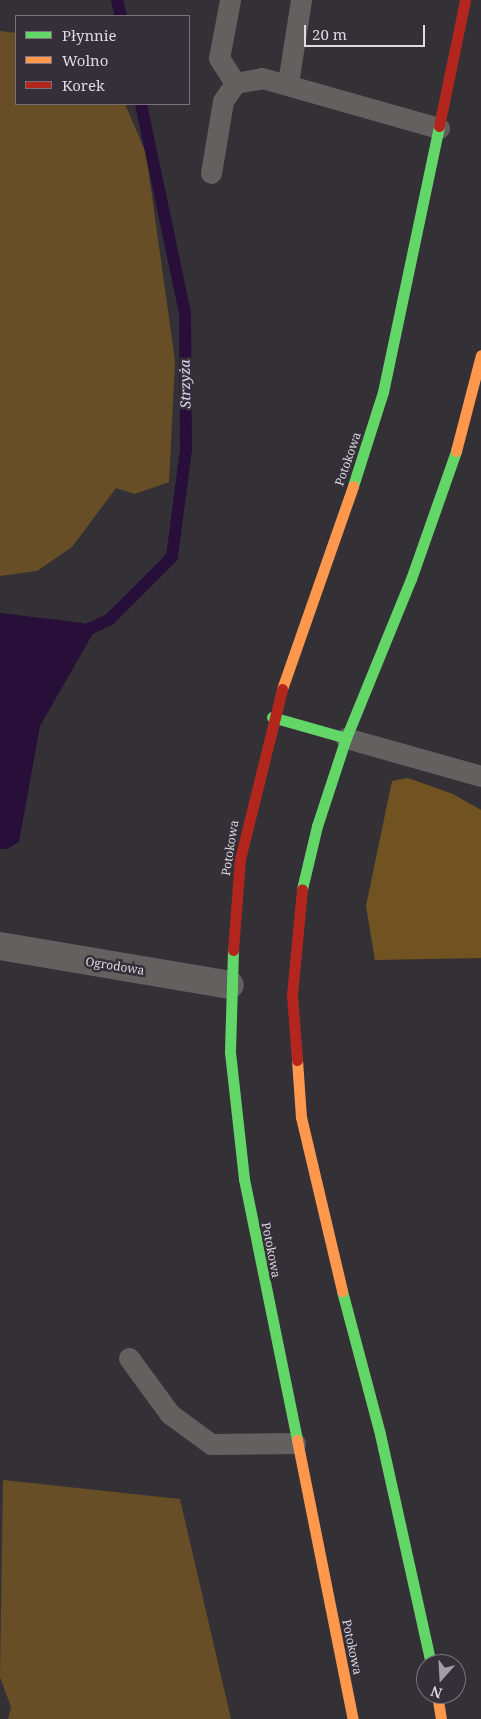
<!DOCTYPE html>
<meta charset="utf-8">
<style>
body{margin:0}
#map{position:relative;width:481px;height:1719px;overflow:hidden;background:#343136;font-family:"Noto Serif",serif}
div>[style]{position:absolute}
.green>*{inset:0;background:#674e27}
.forest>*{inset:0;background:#715321}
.water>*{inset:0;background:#280f3a}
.stream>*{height:12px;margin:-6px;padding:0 6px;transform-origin:6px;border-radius:6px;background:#280f3a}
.lane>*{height:21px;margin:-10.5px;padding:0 10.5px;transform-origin:10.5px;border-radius:10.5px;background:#636160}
.street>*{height:28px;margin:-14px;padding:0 14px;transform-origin:14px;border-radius:14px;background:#636160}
.fast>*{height:11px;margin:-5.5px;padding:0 5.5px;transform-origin:5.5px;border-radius:5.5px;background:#63d668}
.slow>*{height:11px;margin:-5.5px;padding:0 5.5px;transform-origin:5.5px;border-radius:5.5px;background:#ff974d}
.jam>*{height:11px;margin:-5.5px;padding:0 5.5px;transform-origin:5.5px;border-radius:5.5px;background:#b3261e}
span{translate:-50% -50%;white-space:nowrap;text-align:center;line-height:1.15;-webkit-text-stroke:5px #342f38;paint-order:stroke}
.street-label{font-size:12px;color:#dddae0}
.water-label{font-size:14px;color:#e6d6f5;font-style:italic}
.legend{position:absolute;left:15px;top:15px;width:175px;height:90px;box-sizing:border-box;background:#342f38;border:1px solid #78737b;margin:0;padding:6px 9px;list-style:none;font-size:15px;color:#dddae0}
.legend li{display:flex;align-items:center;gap:10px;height:25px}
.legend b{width:25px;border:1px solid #78737b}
.north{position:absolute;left:416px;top:1654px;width:50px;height:50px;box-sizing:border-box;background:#342f38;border:1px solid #78737b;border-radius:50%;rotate:199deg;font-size:14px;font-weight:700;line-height:20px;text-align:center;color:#dddae0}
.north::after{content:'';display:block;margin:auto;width:18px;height:22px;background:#a29fa4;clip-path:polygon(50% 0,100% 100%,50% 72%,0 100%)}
.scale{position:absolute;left:304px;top:25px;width:121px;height:22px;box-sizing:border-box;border:2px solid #dddae0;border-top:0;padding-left:6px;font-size:15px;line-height:18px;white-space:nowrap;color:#dddae0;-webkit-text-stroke:4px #342f38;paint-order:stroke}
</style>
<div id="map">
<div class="green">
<div style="clip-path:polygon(0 31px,16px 33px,16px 104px,125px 104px,146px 153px,175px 361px,169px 482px,135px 494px,116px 488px,72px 547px,37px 571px,0 576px)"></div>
<div style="clip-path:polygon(3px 1480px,180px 1499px,231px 1719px,8px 1719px,11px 1707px,0 1677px)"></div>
</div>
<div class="forest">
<div style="clip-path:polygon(408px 778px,453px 794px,481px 810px,481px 958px,375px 960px,366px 906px,392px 781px)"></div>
</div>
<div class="water">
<div style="clip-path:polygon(0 613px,83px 623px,95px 630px,40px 726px,19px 842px,7px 849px,0 849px)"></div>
</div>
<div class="stream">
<div style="left:117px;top:0;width:16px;rotate:76deg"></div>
<div style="left:76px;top:635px;width:38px;rotate:-25deg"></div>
<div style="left:110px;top:619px;width:88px;rotate:-45deg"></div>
<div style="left:172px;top:557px;width:109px;rotate:-82.6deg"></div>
<div style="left:186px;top:449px;width:136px;rotate:-90.4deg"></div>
<div style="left:185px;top:313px;width:214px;rotate:-101.9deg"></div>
</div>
<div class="lane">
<div style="left:230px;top:0;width:59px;rotate:100.7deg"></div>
<div style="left:219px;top:58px;width:30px;rotate:57deg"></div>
<div style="left:288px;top:83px;width:84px;rotate:-81.1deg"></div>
<div style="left:211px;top:173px;width:73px;rotate:-80.5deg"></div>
<div style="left:223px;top:101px;width:22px;rotate:-56deg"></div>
<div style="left:235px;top:83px;width:27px;rotate:-10deg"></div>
<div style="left:262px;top:78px;width:184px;rotate:15.8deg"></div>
<div style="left:346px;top:738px;width:140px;rotate:15.7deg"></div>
<div style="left:129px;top:1358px;width:69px;rotate:53.8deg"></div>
<div style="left:170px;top:1414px;width:51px;rotate:36.2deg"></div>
<div style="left:211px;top:1444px;width:84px;rotate:-0.7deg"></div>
</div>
<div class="street">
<div style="left:0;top:946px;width:233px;rotate:9.6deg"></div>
</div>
<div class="fast">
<div style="left:353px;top:486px;width:99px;rotate:-72.3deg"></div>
<div style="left:383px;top:392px;width:272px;rotate:-78.1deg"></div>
<div style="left:272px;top:717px;width:77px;rotate:15.8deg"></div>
<div style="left:302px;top:889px;width:65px;rotate:-76.6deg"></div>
<div style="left:317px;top:826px;width:93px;rotate:-71.8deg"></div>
<div style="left:346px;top:738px;width:172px;rotate:-67.8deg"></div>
<div style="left:411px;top:579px;width:136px;rotate:-70.6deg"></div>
<div style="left:233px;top:950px;width:102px;rotate:91.7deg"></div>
<div style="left:230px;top:1052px;width:128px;rotate:83.7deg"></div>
<div style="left:244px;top:1179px;width:266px;rotate:78.5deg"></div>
<div style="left:342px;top:1291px;width:148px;rotate:75.1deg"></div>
<div style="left:380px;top:1434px;width:236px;rotate:77.5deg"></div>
</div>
<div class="slow">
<div style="left:456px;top:451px;width:99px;rotate:-75.4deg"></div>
<div style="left:282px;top:689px;width:215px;rotate:-70.7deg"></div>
<div style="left:297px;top:1060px;width:57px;rotate:86deg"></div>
<div style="left:301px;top:1117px;width:179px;rotate:76.7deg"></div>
<div style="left:297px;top:1440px;width:285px;rotate:78.7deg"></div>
<div style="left:437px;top:1694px;width:25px;rotate:81deg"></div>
</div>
<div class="jam">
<div style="left:439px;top:126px;width:129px;rotate:-78.3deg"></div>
<div style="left:233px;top:950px;width:91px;rotate:-85.6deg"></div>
<div style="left:240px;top:859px;width:175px;rotate:-76.1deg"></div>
<div style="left:297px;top:1060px;width:65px;rotate:-94.4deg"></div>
<div style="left:292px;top:995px;width:106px;rotate:-84.6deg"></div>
</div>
<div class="street-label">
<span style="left:348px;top:459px;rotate:-71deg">Potokowa</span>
<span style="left:230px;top:848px;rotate:-81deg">Potokowa</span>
<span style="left:115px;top:966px;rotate:9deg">Ogrodowa</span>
<span style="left:271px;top:1250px;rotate:79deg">Potokowa</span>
<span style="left:352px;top:1647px;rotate:78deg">Potokowa</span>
</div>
<div class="water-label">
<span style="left:185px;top:384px;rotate:-91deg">Strzyża</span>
</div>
<ul class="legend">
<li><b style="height:6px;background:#63d668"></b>Płynnie</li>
<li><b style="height:6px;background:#ff974d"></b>Wolno</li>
<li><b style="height:6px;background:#b3261e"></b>Korek</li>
</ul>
<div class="north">N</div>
<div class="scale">20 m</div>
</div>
